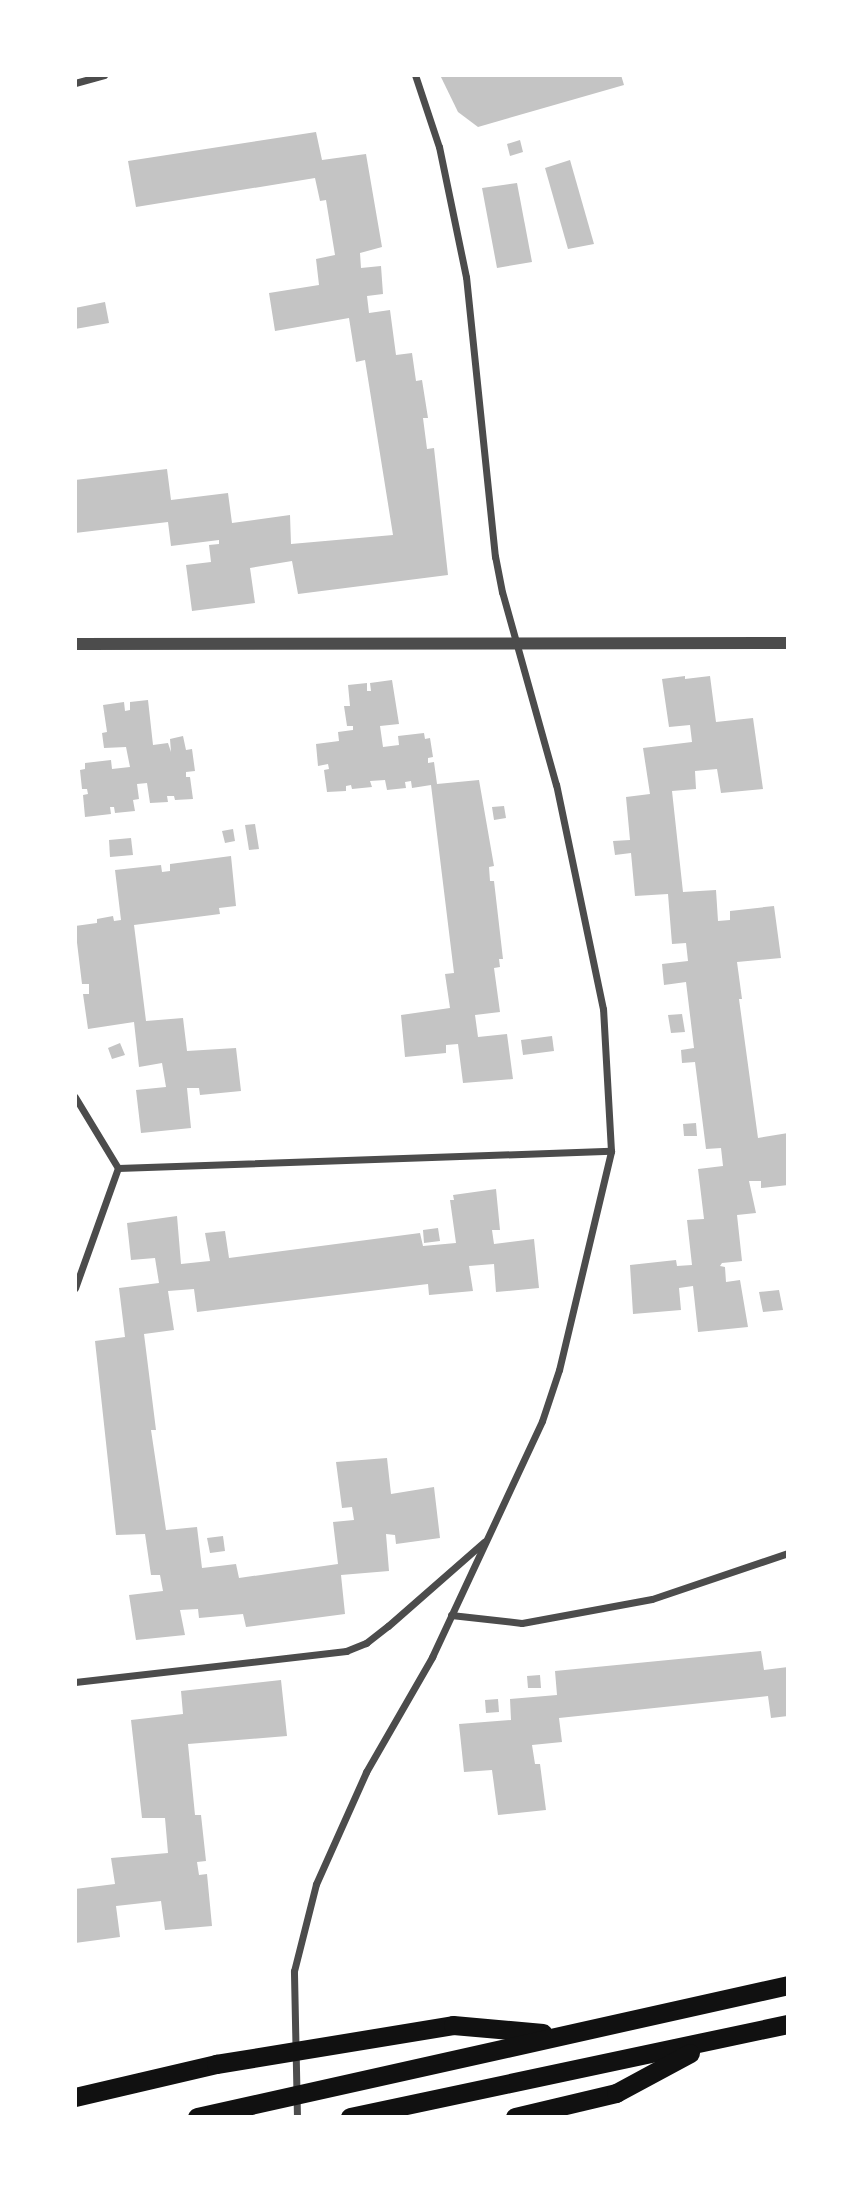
<!DOCTYPE html>
<style>
body{margin:0}
#map{position:relative;width:863px;height:2192px;overflow:hidden;background:#fff;font-family:"Space Grotesk",sans-serif}
div>[style]{position:absolute}
.building>*{inset:0;background:#c4c4c4}
.minor>*{height:7px;margin:-3.5px;padding:0 3.5px;transform-origin:3.5px;border-radius:3.5px;background:#4c4c4c}
.tertiary>*{height:12px;margin:-6px;padding:0 6px;transform-origin:6px;border-radius:6px;background:#4c4c4c}
.trunk>*{height:19px;margin:-9.5px;padding:0 9.5px;transform-origin:9.5px;border-radius:9.5px;background:#111}
span{translate:-50% -50%;white-space:nowrap;text-align:center;line-height:1.15;-webkit-text-stroke:5px #fff;paint-order:stroke}
.frame{position:absolute;inset:0;border:77px solid #fff;pointer-events:none}
</style>
<div id="map">
<div class="building">
<div style="clip-path:polygon(440px 75px,621px 75px,624px 85px,478px 127px,458px 112px)"></div>
<div style="clip-path:polygon(316px 132px,322px 160px,366px 154px,382px 247px,360px 253px,361px 268px,381px 266px,383px 294px,367px 296px,369px 313px,390px 310px,396px 355px,412px 353px,416px 381px,422px 380px,428px 418px,423px 418px,427px 449px,434px 448px,448px 575px,298px 594px,292px 561px,250px 568px,255px 603px,192px 611px,186px 565px,211px 562px,209px 545px,219px 544px,219px 540px,171px 546px,168px 522px,75px 533px,75px 480px,167px 469px,171px 500px,228px 493px,232px 523px,290px 515px,291px 544px,393px 535px,365px 360px,356px 362px,349px 318px,275px 331px,269px 293px,319px 285px,316px 259px,335px 255px,326px 200px,320px 201px,315px 178px,136px 207px,128px 161px)"></div>
<div style="clip-path:polygon(520px 140px,523px 152px,510px 156px,507px 144px)"></div>
<div style="clip-path:polygon(570px 160px,594px 244px,568px 249px,545px 168px)"></div>
<div style="clip-path:polygon(517px 183px,532px 262px,497px 268px,482px 188px)"></div>
<div style="clip-path:polygon(105px 302px,109px 323px,75px 329px,75px 308px)"></div>
<div style="clip-path:polygon(685px 676px,685px 679px,710px 676px,716px 722px,753px 718px,763px 789px,721px 793px,717px 769px,695px 771px,696px 789px,672px 791px,683px 892px,716px 890px,718px 921px,730px 920px,730px 911px,774px 906px,781px 958px,737px 962px,742px 999px,739px 999px,758px 1138px,788px 1133px,788px 1185px,761px 1188px,761px 1181px,749px 1181px,756px 1213px,737px 1215px,742px 1261px,722px 1263px,720px 1266px,725px 1267px,726px 1282px,740px 1280px,748px 1327px,698px 1332px,693px 1286px,679px 1288px,681px 1310px,633px 1314px,630px 1265px,676px 1260px,677px 1266px,692px 1265px,687px 1220px,704px 1219px,698px 1169px,723px 1166px,721px 1148px,706px 1149px,695px 1062px,682px 1063px,681px 1050px,694px 1048px,686px 982px,664px 985px,662px 964px,688px 961px,686px 943px,672px 944px,668px 894px,635px 896px,631px 853px,615px 855px,613px 841px,630px 840px,626px 797px,650px 794px,643px 748px,692px 742px,690px 725px,669px 727px,662px 679px)"></div>
<div style="clip-path:polygon(392px 680px,399px 724px,380px 726px,383px 747px,399px 745px,398px 736px,424px 733px,425px 739px,430px 738px,433px 757px,428px 758px,428px 763px,434px 762px,437px 784px,479px 780px,494px 866px,489px 867px,490px 881px,494px 881px,503px 959px,499px 959px,500px 967px,494px 968px,500px 1012px,475px 1015px,478px 1037px,507px 1034px,513px 1079px,463px 1083px,458px 1044px,446px 1045px,446px 1053px,405px 1057px,401px 1015px,450px 1008px,445px 974px,454px 973px,431px 785px,412px 788px,411px 781px,405px 782px,406px 788px,387px 790px,385px 780px,370px 781px,372px 787px,352px 789px,351px 785px,346px 786px,346px 791px,327px 792px,324px 770px,329px 769px,328px 764px,318px 766px,316px 744px,339px 741px,338px 732px,353px 730px,353px 726px,347px 726px,344px 706px,350px 706px,348px 685px,367px 683px,367px 691px,371px 691px,370px 683px)"></div>
<div style="clip-path:polygon(148px 700px,153px 745px,168px 743px,171px 752px,170px 739px,183px 736px,186px 750px,192px 749px,195px 771px,186px 772px,186px 777px,190px 777px,193px 799px,175px 800px,174px 796px,167px 796px,168px 802px,150px 803px,147px 783px,137px 784px,139px 799px,133px 800px,135px 811px,115px 813px,114px 807px,110px 807px,111px 814px,85px 817px,83px 795px,88px 794px,87px 789px,82px 789px,80px 770px,85px 769px,85px 763px,111px 760px,112px 769px,130px 767px,126px 747px,104px 748px,102px 733px,107px 732px,103px 705px,124px 702px,125px 711px,130px 710px,130px 702px)"></div>
<div style="clip-path:polygon(504px 806px,506px 818px,494px 820px,492px 807px)"></div>
<div style="clip-path:polygon(255px 824px,259px 849px,249px 850px,245px 825px)"></div>
<div style="clip-path:polygon(233px 829px,235px 841px,225px 843px,222px 831px)"></div>
<div style="clip-path:polygon(131px 838px,133px 855px,110px 857px,109px 840px)"></div>
<div style="clip-path:polygon(231px 856px,236px 906px,219px 908px,220px 914px,134px 925px,146px 1021px,183px 1018px,187px 1051px,236px 1048px,241px 1091px,200px 1095px,199px 1088px,187px 1088px,191px 1128px,141px 1133px,136px 1090px,166px 1087px,162px 1063px,139px 1067px,134px 1022px,88px 1029px,83px 994px,89px 994px,89px 984px,82px 984px,75px 926px,97px 923px,97px 919px,113px 916px,114px 921px,121px 920px,115px 870px,161px 865px,162px 872px,170px 871px,170px 864px)"></div>
<div style="clip-path:polygon(682px 1014px,685px 1032px,671px 1033px,668px 1015px)"></div>
<div style="clip-path:polygon(552px 1036px,554px 1051px,523px 1055px,521px 1040px)"></div>
<div style="clip-path:polygon(120px 1043px,125px 1055px,112px 1059px,108px 1048px)"></div>
<div style="clip-path:polygon(696px 1123px,697px 1136px,684px 1136px,683px 1124px)"></div>
<div style="clip-path:polygon(496px 1189px,500px 1230px,492px 1230px,494px 1244px,534px 1239px,539px 1288px,496px 1292px,494px 1264px,469px 1266px,473px 1291px,429px 1295px,428px 1284px,197px 1312px,194px 1289px,168px 1291px,174px 1330px,144px 1334px,156px 1430px,151px 1430px,166px 1530px,197px 1527px,202px 1568px,236px 1564px,239px 1578px,338px 1564px,333px 1522px,354px 1520px,352px 1507px,342px 1508px,336px 1462px,387px 1458px,391px 1494px,434px 1487px,440px 1538px,396px 1544px,395px 1535px,386px 1534px,389px 1571px,341px 1575px,345px 1614px,246px 1627px,243px 1614px,199px 1618px,198px 1609px,180px 1610px,185px 1635px,136px 1640px,129px 1595px,163px 1591px,160px 1575px,151px 1575px,145px 1534px,116px 1535px,95px 1341px,125px 1337px,119px 1288px,159px 1283px,155px 1258px,131px 1260px,127px 1223px,177px 1216px,181px 1264px,210px 1261px,205px 1233px,225px 1231px,229px 1258px,420px 1233px,423px 1246px,456px 1243px,450px 1200px,454px 1200px,453px 1195px)"></div>
<div style="clip-path:polygon(438px 1228px,440px 1241px,424px 1243px,423px 1230px)"></div>
<div style="clip-path:polygon(779px 1290px,783px 1310px,763px 1312px,759px 1292px)"></div>
<div style="clip-path:polygon(223px 1536px,225px 1551px,210px 1553px,207px 1538px)"></div>
<div style="clip-path:polygon(761px 1651px,764px 1670px,788px 1667px,788px 1716px,771px 1718px,768px 1696px,559px 1718px,562px 1742px,532px 1745px,535px 1764px,540px 1764px,546px 1810px,498px 1815px,492px 1770px,464px 1772px,459px 1724px,511px 1720px,510px 1699px,557px 1695px,555px 1671px)"></div>
<div style="clip-path:polygon(540px 1675px,541px 1688px,528px 1688px,527px 1676px)"></div>
<div style="clip-path:polygon(281px 1680px,287px 1736px,188px 1744px,195px 1815px,201px 1815px,206px 1861px,197px 1862px,199px 1875px,207px 1874px,212px 1926px,165px 1930px,161px 1901px,116px 1906px,120px 1937px,75px 1943px,75px 1889px,115px 1884px,111px 1858px,168px 1853px,165px 1818px,142px 1818px,131px 1720px,183px 1714px,181px 1691px)"></div>
<div style="clip-path:polygon(498px 1699px,499px 1712px,486px 1713px,485px 1700px)"></div>
</div>
<div class="minor">
<div style="left:75px;top:83px;width:30px;rotate:-15deg"></div>
<div style="left:75px;top:1097px;width:83px;rotate:58.8deg"></div>
<div style="left:118px;top:1168px;width:493px;rotate:-2deg"></div>
<div style="left:75px;top:1288px;width:127px;rotate:-70.3deg"></div>
<div style="left:451px;top:1615px;width:71px;rotate:6.4deg"></div>
<div style="left:522px;top:1623px;width:132px;rotate:-10.5deg"></div>
<div style="left:652px;top:1599px;width:144px;rotate:-18.7deg"></div>
<div style="left:75px;top:1682px;width:273px;rotate:-6.5deg"></div>
<div style="left:346px;top:1651px;width:22px;rotate:-22deg"></div>
<div style="left:366px;top:1643px;width:28px;rotate:-38deg"></div>
<div style="left:388px;top:1626px;width:128px;rotate:-41.2deg"></div>
<div style="left:297px;top:2117px;width:146px;rotate:-91.2deg"></div>
<div style="left:294px;top:1971px;width:90px;rotate:-75.8deg"></div>
<div style="left:316px;top:1884px;width:123px;rotate:-65.9deg"></div>
<div style="left:366px;top:1772px;width:133px;rotate:-60.1deg"></div>
<div style="left:432px;top:1657px;width:260px;rotate:-65deg"></div>
<div style="left:542px;top:1421px;width:54px;rotate:-71.6deg"></div>
<div style="left:559px;top:1370px;width:225px;rotate:-76.6deg"></div>
<div style="left:611px;top:1151px;width:142px;rotate:-93.2deg"></div>
<div style="left:603px;top:1009px;width:229px;rotate:-101.8deg"></div>
<div style="left:556px;top:785px;width:200px;rotate:-105.6deg"></div>
<div style="left:502px;top:592px;width:36px;rotate:-101deg"></div>
<div style="left:495px;top:557px;width:281px;rotate:-95.9deg"></div>
<div style="left:466px;top:277px;width:133px;rotate:-101.7deg"></div>
<div style="left:439px;top:147px;width:76px;rotate:-108.4deg"></div>
</div>
<div class="tertiary">
<div style="left:75px;top:644px;width:713px;rotate:-0.08deg"></div>
</div>
<div class="trunk">
<div style="left:75px;top:2097px;width:145px;rotate:-13.2deg"></div>
<div style="left:216px;top:2064px;width:240px;rotate:-9.3deg"></div>
<div style="left:453px;top:2025px;width:90px;rotate:5.1deg"></div>
<div style="left:197px;top:2117px;width:606px;rotate:-12.59deg"></div>
<div style="left:350px;top:2117px;width:448px;rotate:-12deg"></div>
<div style="left:515px;top:2117px;width:104px;rotate:-13.4deg"></div>
<div style="left:616px;top:2093px;width:84px;rotate:-28.4deg"></div>
</div>
<div class="frame"></div>
</div>
